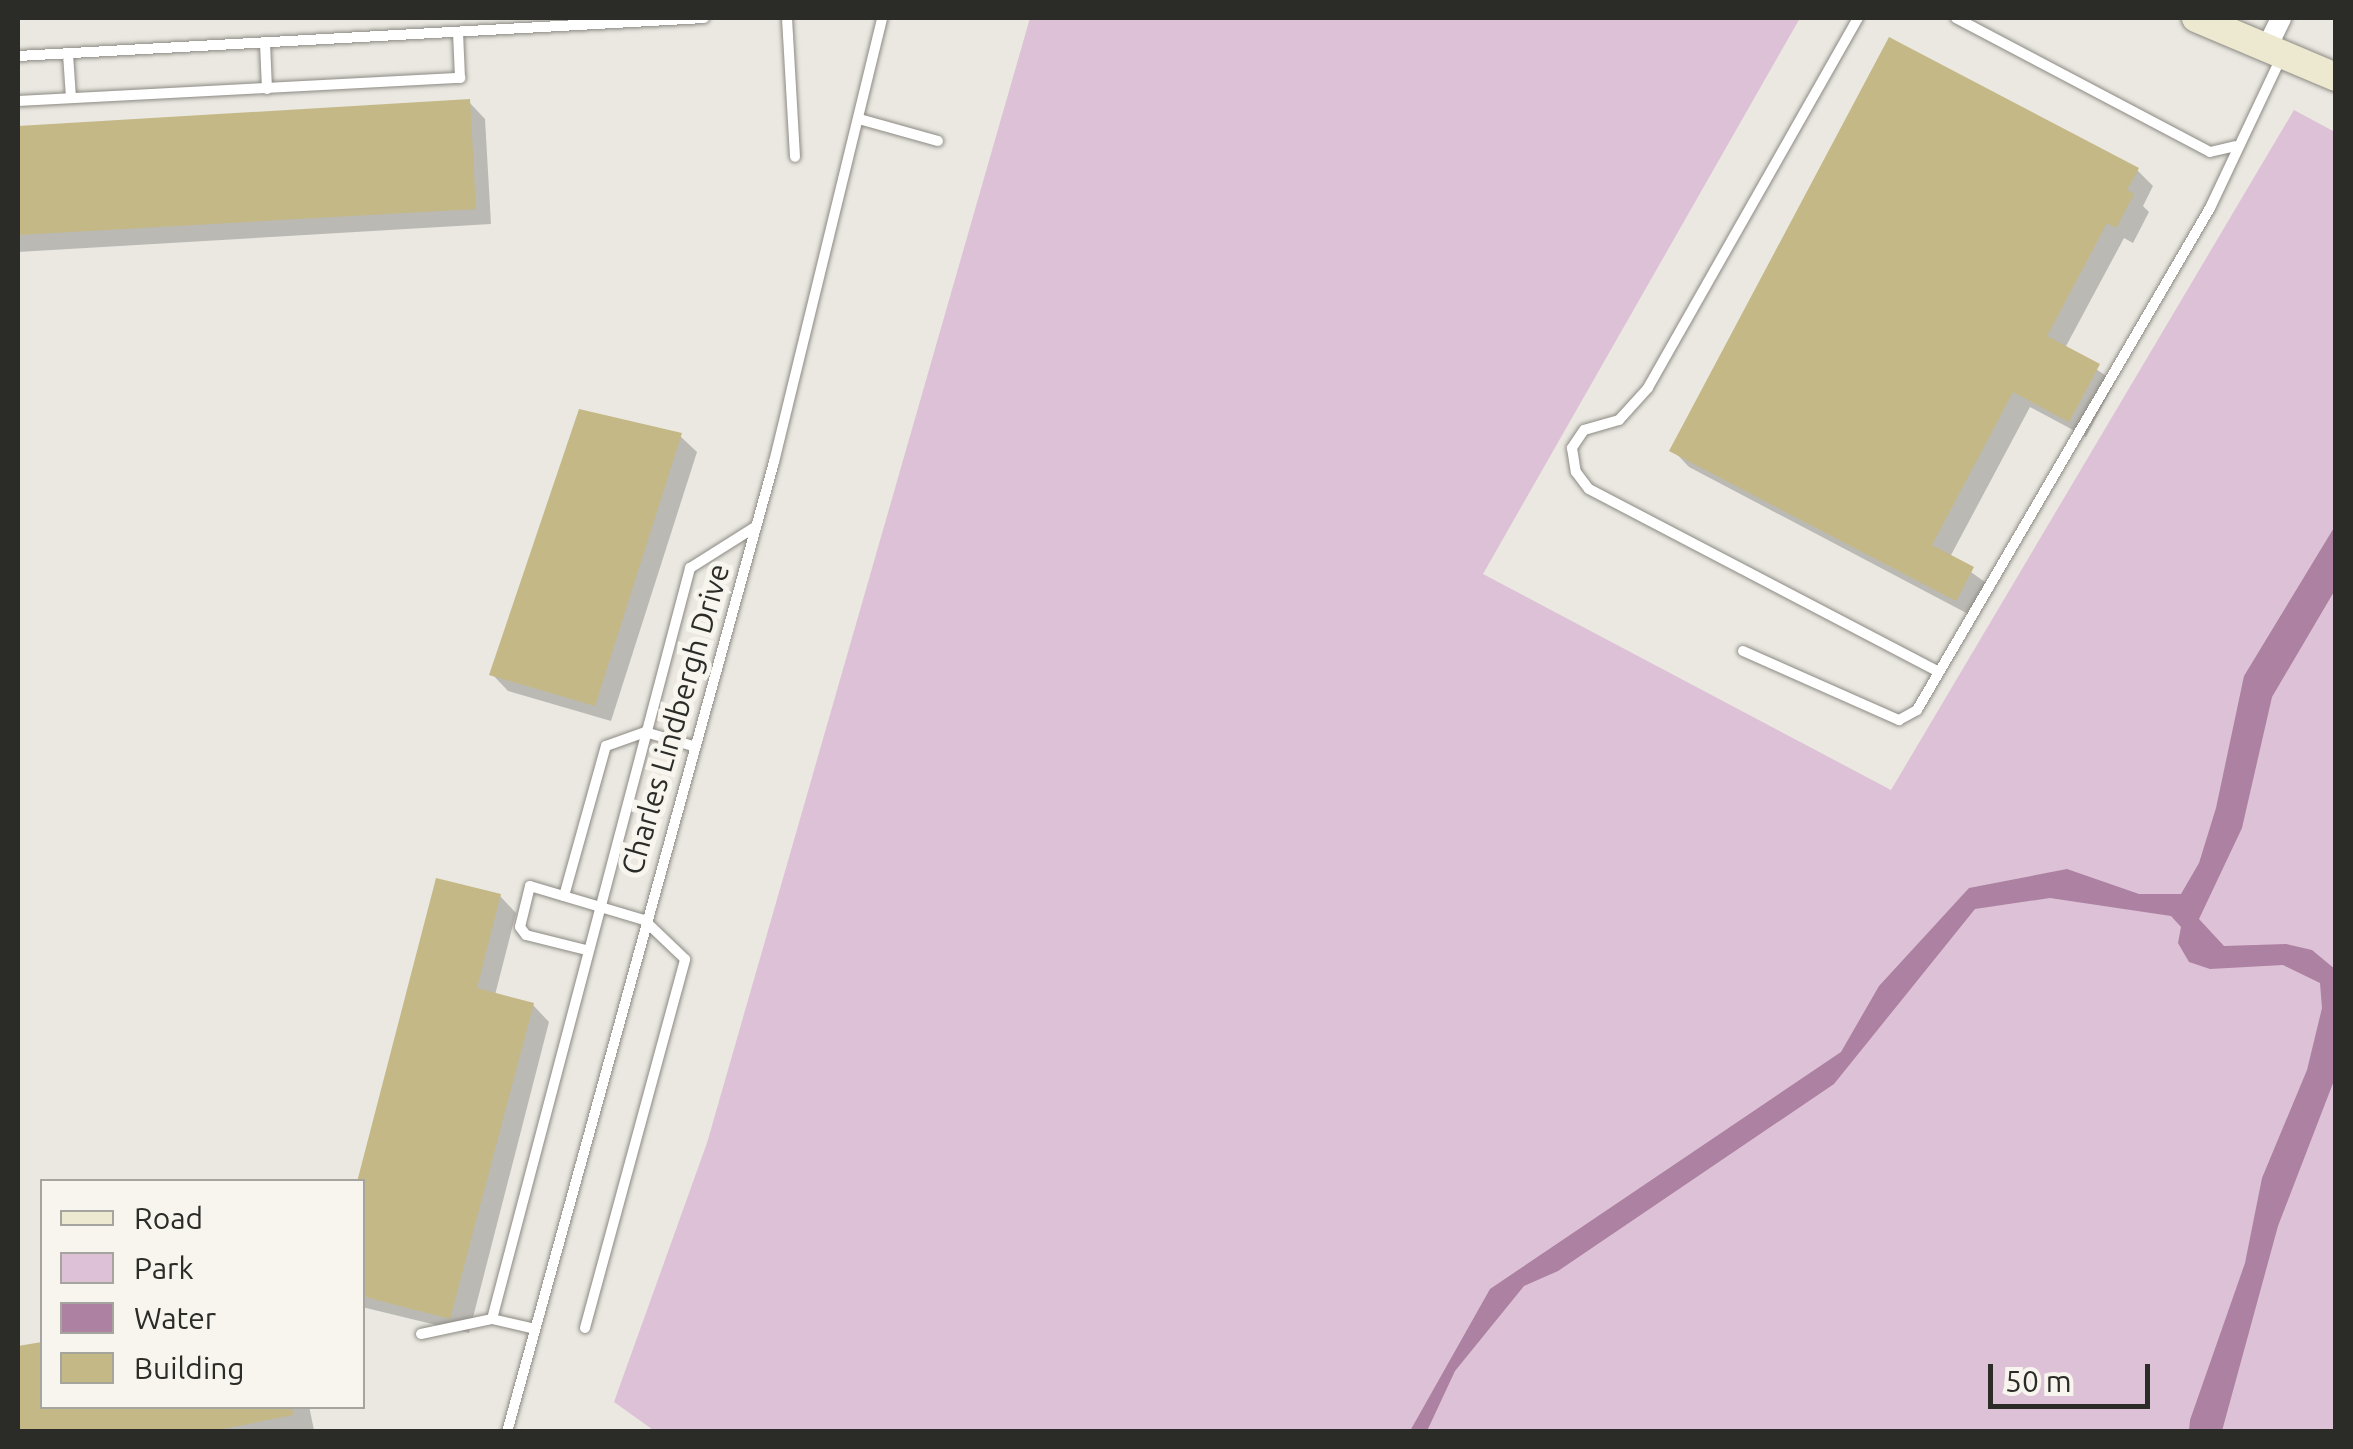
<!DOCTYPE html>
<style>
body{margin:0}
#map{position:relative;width:2353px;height:1449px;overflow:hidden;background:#eae8e1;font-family:Ubuntu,sans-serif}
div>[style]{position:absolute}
.green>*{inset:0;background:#ddc1d6}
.water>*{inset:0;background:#ac81a2}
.shadow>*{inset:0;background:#0003}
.building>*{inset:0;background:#c4b886}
.roads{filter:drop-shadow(0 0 2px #8c8a83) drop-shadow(0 0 2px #8c8a83)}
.lane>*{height:10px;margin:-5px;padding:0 5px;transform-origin:5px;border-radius:5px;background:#fff}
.street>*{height:20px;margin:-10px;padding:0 10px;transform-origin:10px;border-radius:10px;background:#fff}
.secondary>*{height:28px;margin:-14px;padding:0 14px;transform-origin:14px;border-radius:14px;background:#ede8d0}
span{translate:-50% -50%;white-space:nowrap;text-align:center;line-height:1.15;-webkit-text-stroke:10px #f7f5ee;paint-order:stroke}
.street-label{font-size:30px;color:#2b2b28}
.frame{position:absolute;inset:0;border:20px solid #2b2b28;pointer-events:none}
.legend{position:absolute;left:40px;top:1179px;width:325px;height:230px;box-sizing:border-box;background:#f7f5ee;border:2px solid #a5a49f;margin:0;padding:12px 18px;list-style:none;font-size:30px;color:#2b2b28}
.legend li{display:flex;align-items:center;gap:20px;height:50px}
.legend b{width:50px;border:2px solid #a5a49f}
.scale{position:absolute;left:1988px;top:1364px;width:162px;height:45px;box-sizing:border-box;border:5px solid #2b2b28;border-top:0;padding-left:12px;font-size:30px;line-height:35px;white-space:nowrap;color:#2b2b28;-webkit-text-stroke:8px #f7f5ee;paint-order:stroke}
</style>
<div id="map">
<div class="green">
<div style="clip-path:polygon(1030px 18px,1800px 18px,1483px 574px,1891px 790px,2294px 110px,2335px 132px,2335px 1431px,656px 1432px,614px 1402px,707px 1143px)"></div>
</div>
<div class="water">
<div style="clip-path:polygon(2335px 526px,2335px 590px,2272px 697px,2242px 828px,2199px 919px,2224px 946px,2286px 944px,2312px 950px,2336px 970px,2335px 1078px,2278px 1226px,2222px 1431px,2189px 1431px,2190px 1420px,2245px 1263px,2262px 1178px,2307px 1070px,2322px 1008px,2320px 983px,2283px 965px,2210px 969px,2189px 962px,2178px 943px,2181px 927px,2171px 916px,2050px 898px,1975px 909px,1834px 1084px,1558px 1271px,1524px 1286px,1455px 1371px,1427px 1431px,1410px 1431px,1490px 1289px,1841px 1052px,1879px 986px,1969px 888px,2067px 869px,2139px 894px,2181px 894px,2199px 863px,2216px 808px,2244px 676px)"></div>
</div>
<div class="shadow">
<div style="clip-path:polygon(469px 102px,485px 119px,491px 224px,18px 252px,18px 128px)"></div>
<div style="clip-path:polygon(2137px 170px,2153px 186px,2143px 206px,2149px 212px,2133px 243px,2124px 238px,2065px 348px,2115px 382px,2086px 437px,2030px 407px,1950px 557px,1989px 585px,1972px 616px,1689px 467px,1673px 450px)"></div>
<div style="clip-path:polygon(680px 436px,697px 452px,611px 721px,508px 691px,492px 674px)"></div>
<div style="clip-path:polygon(500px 896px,516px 913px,495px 995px,533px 1005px,549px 1022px,469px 1333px,362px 1307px,362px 1182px)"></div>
<div style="clip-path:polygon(42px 1344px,42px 1406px,309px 1406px,314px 1430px,18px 1432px,18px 1349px)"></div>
</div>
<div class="building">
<div style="clip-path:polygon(1889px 37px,2139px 168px,2127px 190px,2134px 194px,2116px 228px,2107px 223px,2047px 336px,2100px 364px,2069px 422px,2013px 392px,1932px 545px,1974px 567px,1956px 601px,1669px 451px)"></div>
<div style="clip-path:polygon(470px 99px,476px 209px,18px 235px,18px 126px)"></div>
<div style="clip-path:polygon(579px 409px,682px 433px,595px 706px,489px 675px)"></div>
<div style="clip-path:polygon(436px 878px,501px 894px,477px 988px,534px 1003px,450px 1319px,362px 1296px,362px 1182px,357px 1182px)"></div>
<div style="clip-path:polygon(42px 1342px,42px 1406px,292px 1406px,293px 1415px,208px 1432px,18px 1432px,18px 1346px)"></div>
</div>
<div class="roads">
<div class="lane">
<div style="left:787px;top:18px;width:139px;rotate:86.7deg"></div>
<div style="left:1858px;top:18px;width:425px;rotate:119.6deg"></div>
<div style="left:1648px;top:388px;width:43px;rotate:132.2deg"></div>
<div style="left:1619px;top:420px;width:36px;rotate:164deg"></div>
<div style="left:1584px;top:430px;width:22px;rotate:124deg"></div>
<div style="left:1572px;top:448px;width:24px;rotate:81deg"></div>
<div style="left:1576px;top:472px;width:21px;rotate:53deg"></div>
<div style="left:1589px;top:489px;width:395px;rotate:27.6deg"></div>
<div style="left:1956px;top:18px;width:287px;rotate:27.8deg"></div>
<div style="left:2210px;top:152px;width:26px;rotate:-13deg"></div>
<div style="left:265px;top:43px;width:46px;rotate:87.5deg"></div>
<div style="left:68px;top:54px;width:44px;rotate:86.1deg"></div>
<div style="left:18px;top:56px;width:687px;rotate:-3.17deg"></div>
<div style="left:18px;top:101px;width:443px;rotate:-3deg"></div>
<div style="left:460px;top:78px;width:45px;rotate:-92.5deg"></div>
<div style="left:859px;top:119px;width:82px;rotate:15.6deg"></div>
<div style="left:1743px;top:651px;width:171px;rotate:23.9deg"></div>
<div style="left:1899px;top:720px;width:21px;rotate:-29deg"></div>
<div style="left:1917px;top:710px;width:581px;rotate:-59.73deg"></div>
<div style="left:2210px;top:208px;width:166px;rotate:-64.7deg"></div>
<div style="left:564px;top:896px;width:156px;rotate:-74.4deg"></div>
<div style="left:606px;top:746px;width:41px;rotate:-19.7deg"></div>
<div style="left:645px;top:732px;width:50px;rotate:16.3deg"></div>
<div style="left:492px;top:1319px;width:777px;rotate:-75.23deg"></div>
<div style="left:690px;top:568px;width:77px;rotate:-32.2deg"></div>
<div style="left:585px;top:1328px;width:382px;rotate:-74.8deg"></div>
<div style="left:685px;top:959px;width:57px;rotate:-136.4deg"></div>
<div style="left:644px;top:920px;width:119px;rotate:-163.4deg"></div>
<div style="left:530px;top:886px;width:42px;rotate:103.7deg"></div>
<div style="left:520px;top:927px;width:10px;rotate:53deg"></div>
<div style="left:526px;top:935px;width:62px;rotate:14deg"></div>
<div style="left:421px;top:1334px;width:73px;rotate:-11.9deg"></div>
<div style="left:492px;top:1319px;width:44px;rotate:13.1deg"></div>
<div style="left:507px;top:1432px;width:1006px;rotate:-74.61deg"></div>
<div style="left:774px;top:462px;width:457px;rotate:-76.3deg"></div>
</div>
<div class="street">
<div style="left:2268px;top:45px;width:30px;rotate:-64deg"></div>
</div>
<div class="secondary">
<div style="left:2196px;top:18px;width:152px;rotate:22.9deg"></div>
</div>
</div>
<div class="street-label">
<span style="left:675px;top:719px;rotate:-74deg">Charles Lindbergh Drive</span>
</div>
<div class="frame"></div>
<ul class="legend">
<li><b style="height:12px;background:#ede8d0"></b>Road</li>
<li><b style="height:28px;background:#ddc1d6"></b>Park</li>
<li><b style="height:28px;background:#ac81a2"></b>Water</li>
<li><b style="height:28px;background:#c4b886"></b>Building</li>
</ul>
<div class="scale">50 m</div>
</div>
